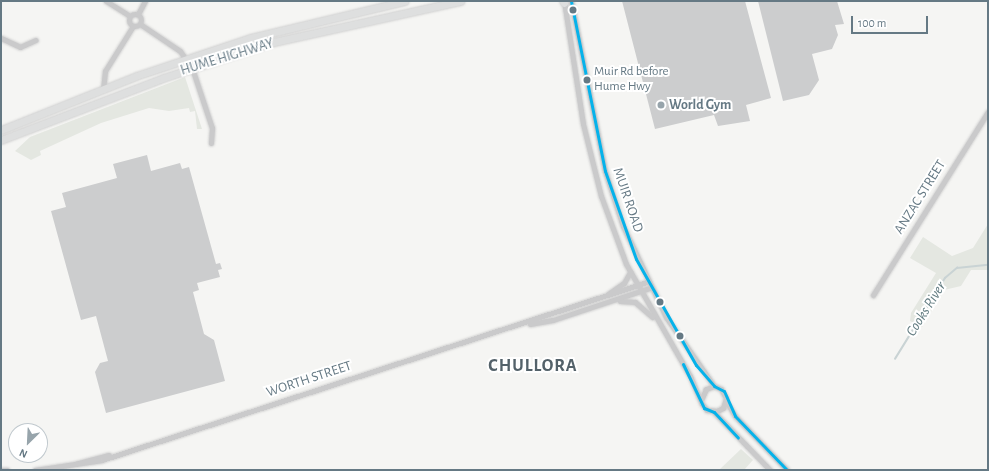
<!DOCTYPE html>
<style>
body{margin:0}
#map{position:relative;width:989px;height:471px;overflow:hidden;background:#f5f5f3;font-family:"Alegreya Sans",sans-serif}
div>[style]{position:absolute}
.green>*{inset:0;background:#e4e7e1}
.stream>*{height:1.5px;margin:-0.75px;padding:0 0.75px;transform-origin:0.75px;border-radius:0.75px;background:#c9d3d4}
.building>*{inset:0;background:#cccdce}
.roads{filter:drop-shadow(0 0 1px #d1d1d1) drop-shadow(0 0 1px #d1d1d1)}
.minor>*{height:5px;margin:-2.5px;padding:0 2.5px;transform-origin:2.5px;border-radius:2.5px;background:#cacacb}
.minor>.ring{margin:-2.5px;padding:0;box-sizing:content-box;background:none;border:5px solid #cacacb;border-radius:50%}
.highway>*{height:7px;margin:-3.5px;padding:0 3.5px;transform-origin:3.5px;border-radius:3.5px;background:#dedfdf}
.bus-1>*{height:3px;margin:-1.5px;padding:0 1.5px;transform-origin:1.5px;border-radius:1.5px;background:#05b2ea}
.dots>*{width:11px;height:11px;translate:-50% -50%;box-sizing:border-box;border:2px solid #fff;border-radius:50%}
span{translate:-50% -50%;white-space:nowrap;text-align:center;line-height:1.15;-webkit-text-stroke:4px #fff;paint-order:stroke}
.bus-label{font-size:13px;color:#657984}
.left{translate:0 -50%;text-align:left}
.street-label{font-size:14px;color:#657984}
.poi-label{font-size:14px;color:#657984;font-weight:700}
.water-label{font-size:15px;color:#617b80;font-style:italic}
.district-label{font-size:18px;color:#536169;font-weight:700;letter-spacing:1px}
.frame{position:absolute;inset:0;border:2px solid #657984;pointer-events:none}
.north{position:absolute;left:8px;top:423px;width:40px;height:40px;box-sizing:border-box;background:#fff;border:1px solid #c1c9ce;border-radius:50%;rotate:204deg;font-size:11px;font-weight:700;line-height:16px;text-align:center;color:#657984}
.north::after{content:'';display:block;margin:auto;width:14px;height:18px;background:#97a4ab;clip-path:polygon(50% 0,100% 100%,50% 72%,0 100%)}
.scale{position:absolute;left:851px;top:16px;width:77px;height:18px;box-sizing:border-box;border:2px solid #657984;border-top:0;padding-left:5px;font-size:12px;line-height:14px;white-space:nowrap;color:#657984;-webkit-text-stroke:3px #fff;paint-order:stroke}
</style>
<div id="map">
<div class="green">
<div style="clip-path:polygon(185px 77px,202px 129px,197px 129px,195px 111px,190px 112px,189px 108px,169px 111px,149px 108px,101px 123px,40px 151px,41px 155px,31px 160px,15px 151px,30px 137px)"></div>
<div style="clip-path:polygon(988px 224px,988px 270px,971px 270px,961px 286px,944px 290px,922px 327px,910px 321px,911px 313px,936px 273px,910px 258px,923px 237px,952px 256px,973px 248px)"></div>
<div style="clip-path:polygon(741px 449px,753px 460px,744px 470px,719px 470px)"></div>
</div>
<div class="stream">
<div style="left:895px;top:359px;width:95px;rotate:-58.3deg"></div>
<div style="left:945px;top:278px;width:16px;rotate:-40deg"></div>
<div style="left:957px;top:268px;width:31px;rotate:-6deg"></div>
</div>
<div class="building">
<div style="clip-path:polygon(622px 1px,745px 1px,771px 98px,746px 105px,750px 121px,718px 126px,714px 115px,655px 129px)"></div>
<div style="clip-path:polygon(758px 1px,837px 1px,844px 24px,835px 25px,838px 35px,832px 49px,812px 54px,819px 80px,809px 95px,783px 101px)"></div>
<div style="clip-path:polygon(147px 155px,151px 171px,180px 163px,182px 169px,189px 167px,216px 264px,220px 263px,222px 269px,218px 270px,220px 277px,197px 283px,199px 290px,193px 292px,204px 334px,214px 340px,225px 381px,106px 413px,95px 372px,100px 363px,108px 361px,96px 316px,81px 320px,51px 211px,66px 207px,62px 193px,117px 178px,113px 164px)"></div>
</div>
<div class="roads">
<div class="minor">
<div style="left:106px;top:1px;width:28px;rotate:32deg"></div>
<div style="left:564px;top:1px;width:124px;rotate:81.2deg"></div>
<div style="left:583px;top:124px;width:74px;rotate:76deg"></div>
<div style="left:601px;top:196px;width:72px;rotate:69.8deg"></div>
<div style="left:626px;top:264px;width:129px;rotate:60.3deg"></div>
<div style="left:690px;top:376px;width:30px;rotate:67deg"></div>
<div style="left:702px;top:404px;width:8px;rotate:50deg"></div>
<div style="left:707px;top:410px;width:10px;rotate:6deg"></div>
<div style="left:717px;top:411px;width:7px;rotate:-27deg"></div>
<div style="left:723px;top:408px;width:10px;rotate:-73deg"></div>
<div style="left:726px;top:398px;width:10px;rotate:-119deg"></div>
<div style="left:721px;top:389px;width:8px;rotate:-157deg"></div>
<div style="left:714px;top:386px;width:9px;rotate:159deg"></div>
<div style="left:706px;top:389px;width:12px;rotate:114deg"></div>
<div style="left:571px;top:1px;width:173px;rotate:78.7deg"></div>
<div style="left:605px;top:171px;width:58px;rotate:71.9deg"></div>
<div style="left:623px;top:226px;width:101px;rotate:64.7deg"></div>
<div style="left:666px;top:317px;width:84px;rotate:55.2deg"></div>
<div class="ring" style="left:129px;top:14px;width:7px;height:7px"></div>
<div style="left:138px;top:14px;width:15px;rotate:-62deg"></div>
<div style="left:140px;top:24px;width:48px;rotate:34deg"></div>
<div style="left:180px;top:51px;width:21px;rotate:55deg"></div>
<div style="left:192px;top:68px;width:63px;rotate:71.6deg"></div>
<div style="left:212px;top:128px;width:15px;rotate:94deg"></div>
<div style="left:1px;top:38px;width:21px;rotate:25deg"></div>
<div style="left:20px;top:47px;width:17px;rotate:-24deg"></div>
<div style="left:103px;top:90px;width:19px;rotate:-84deg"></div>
<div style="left:105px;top:71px;width:53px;rotate:-58.1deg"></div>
<div style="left:608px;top:294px;width:19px;rotate:-35deg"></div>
<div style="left:624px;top:283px;width:13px;rotate:-61deg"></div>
<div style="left:873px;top:295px;width:216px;rotate:-57.9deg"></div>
<div style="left:620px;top:301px;width:15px;rotate:4deg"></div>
<div style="left:635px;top:302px;width:23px;rotate:41deg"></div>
<div style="left:530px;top:324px;width:23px;rotate:-10deg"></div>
<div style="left:553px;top:320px;width:102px;rotate:-18.3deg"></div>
<div style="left:726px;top:401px;width:17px;rotate:59deg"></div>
<div style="left:735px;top:416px;width:75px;rotate:46.1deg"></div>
<div style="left:714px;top:412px;width:81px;rotate:46deg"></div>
<div style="left:75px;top:464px;width:35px;rotate:-15deg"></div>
<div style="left:1px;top:470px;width:6px"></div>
<div style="left:35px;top:470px;width:68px;rotate:-8.5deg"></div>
<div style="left:102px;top:460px;width:573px;rotate:-18.09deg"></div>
</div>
<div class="highway">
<div style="left:563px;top:1px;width:2px;rotate:63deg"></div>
<div style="left:1px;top:130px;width:145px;rotate:-21.8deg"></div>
<div style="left:136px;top:76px;width:120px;rotate:-18.4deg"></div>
<div style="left:250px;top:38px;width:159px;rotate:-13.4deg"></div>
<div style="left:1px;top:140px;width:173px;rotate:-20.9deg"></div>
<div style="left:163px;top:78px;width:117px;rotate:-18deg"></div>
<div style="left:274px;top:42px;width:191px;rotate:-12.4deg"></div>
</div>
</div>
<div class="bus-1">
<div style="left:571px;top:1px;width:173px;rotate:78.7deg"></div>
<div style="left:605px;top:171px;width:93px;rotate:70.6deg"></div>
<div style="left:636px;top:259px;width:122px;rotate:60.5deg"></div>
<div style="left:696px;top:365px;width:28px;rotate:49deg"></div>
<div style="left:714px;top:386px;width:11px;rotate:27deg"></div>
<div style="left:724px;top:391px;width:27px;rotate:66deg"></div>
<div style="left:735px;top:416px;width:75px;rotate:46.1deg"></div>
<div style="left:683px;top:364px;width:49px;rotate:64.5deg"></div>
<div style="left:704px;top:408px;width:11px;rotate:22deg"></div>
<div style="left:714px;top:412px;width:35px;rotate:47deg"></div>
</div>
<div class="dots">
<div style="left:573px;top:10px;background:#657984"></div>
<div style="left:587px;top:80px;background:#657984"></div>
<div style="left:661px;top:105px;background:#97a4ab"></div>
<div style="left:660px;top:302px;background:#657984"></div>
<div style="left:680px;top:336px;background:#657984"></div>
</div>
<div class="bus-label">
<span class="left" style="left:594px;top:80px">Muir Rd before<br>Hume Hwy</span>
</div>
<div class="street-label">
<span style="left:227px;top:57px;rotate:-17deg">HUME HIGHWAY</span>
<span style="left:920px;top:197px;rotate:-58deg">ANZAC STREET</span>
<span style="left:628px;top:200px;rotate:71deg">MUIR ROAD</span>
<span style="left:309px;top:379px;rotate:-18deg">WORTH STREET</span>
</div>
<div class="poi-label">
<span class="left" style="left:669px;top:105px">World Gym</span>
</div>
<div class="water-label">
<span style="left:926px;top:309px;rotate:-58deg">Cooks River</span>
</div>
<div class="district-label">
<span style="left:533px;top:366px">CHULLORA</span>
</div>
<div class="frame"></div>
<div class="north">N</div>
<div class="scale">100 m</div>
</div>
